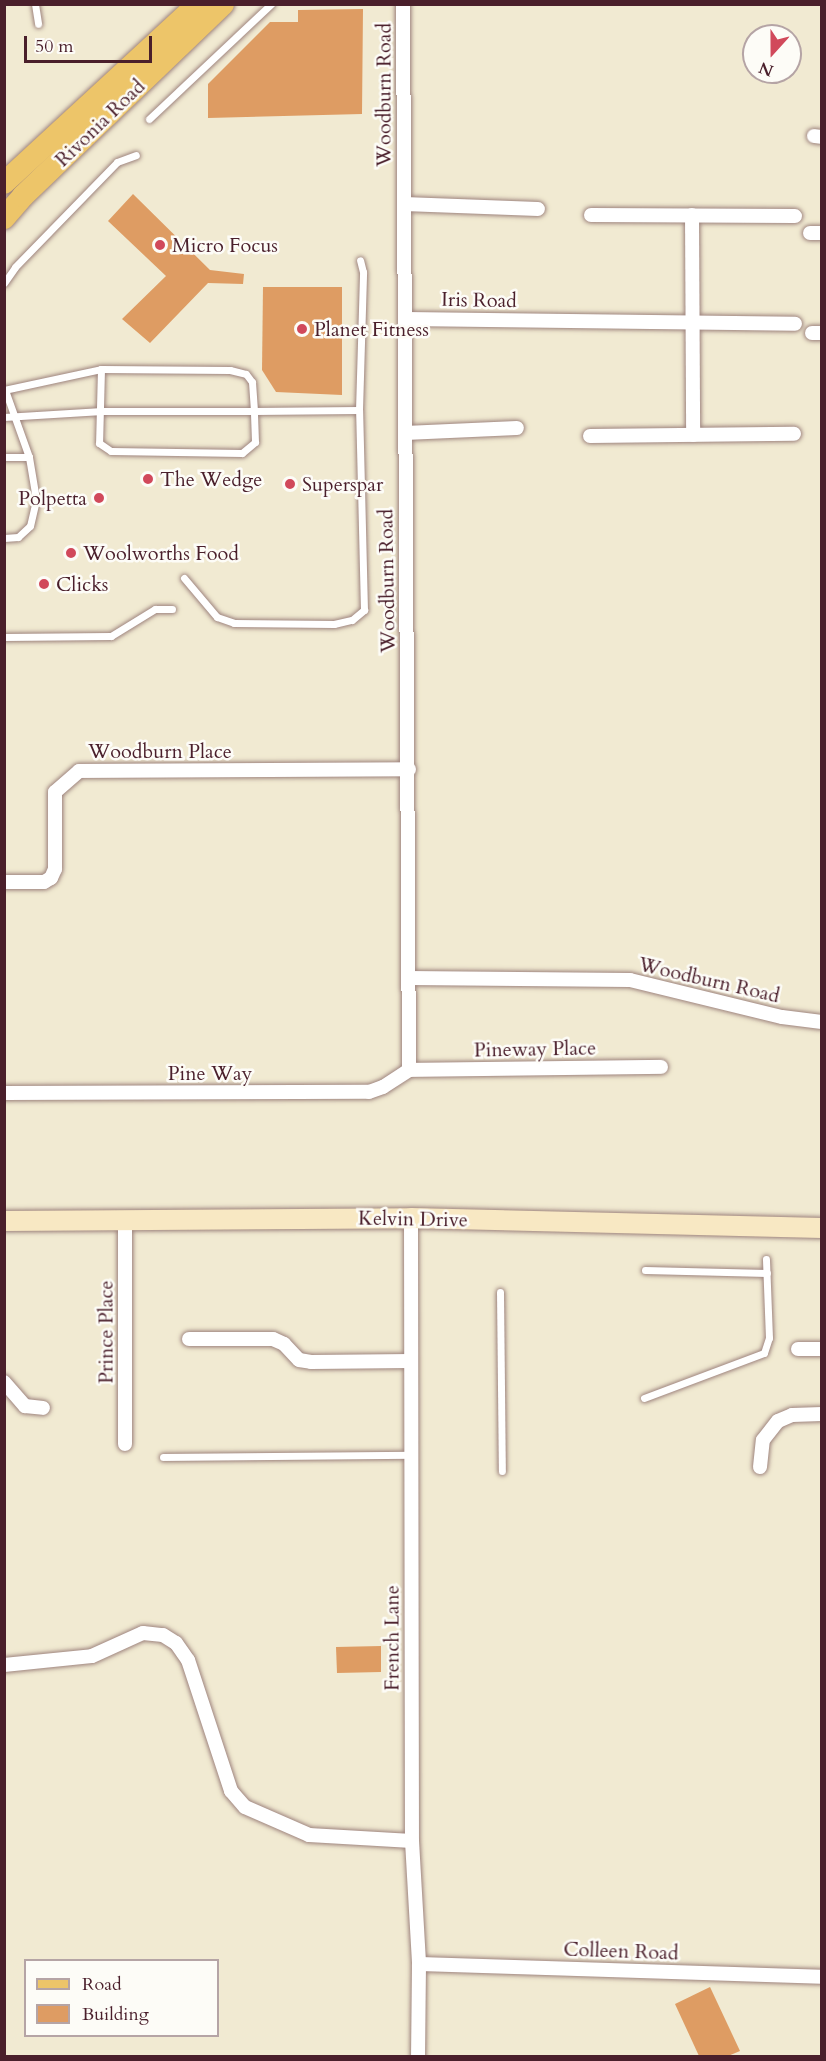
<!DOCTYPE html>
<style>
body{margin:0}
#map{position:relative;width:826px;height:2061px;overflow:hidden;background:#f1ead2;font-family:Cardo,serif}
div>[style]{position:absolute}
.building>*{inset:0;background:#de9c63}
.roads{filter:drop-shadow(0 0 2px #9e847e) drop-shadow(0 0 2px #9e847e)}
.service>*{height:7px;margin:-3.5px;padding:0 3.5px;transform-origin:3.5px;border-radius:3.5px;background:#fff}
.minor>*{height:14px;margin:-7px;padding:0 7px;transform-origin:7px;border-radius:7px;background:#fff}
.secondary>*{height:20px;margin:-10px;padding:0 10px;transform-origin:10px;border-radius:10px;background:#f8e8c3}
.primary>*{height:22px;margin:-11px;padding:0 11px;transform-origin:11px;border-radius:11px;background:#edc569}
.dots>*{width:16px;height:16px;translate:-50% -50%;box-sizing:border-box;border:3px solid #fdfcf7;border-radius:50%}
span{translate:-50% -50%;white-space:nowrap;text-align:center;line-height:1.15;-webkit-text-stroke:5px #fdfcf7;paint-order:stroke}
.street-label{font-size:20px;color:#4a1f2b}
.poi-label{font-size:20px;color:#4a1f2b}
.left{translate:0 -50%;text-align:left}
.right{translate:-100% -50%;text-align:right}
.frame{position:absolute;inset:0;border:6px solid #4a1f2b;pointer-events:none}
.legend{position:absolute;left:24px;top:1959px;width:195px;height:78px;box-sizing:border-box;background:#fdfcf7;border:2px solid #b5a4a5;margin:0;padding:8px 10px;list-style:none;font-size:18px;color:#4a1f2b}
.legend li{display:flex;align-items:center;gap:12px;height:30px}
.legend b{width:30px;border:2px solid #b5a4a5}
.north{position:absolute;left:742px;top:24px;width:60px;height:60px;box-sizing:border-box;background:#fdfcf7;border:2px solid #b5a4a5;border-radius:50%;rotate:201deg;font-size:16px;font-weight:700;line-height:24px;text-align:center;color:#4a1f2b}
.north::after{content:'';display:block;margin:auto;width:21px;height:27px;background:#d1495b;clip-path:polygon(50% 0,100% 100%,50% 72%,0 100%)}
.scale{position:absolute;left:24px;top:36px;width:128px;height:27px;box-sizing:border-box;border:3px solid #4a1f2b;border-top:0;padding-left:8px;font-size:18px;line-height:21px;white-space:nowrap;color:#4a1f2b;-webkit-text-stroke:4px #fdfcf7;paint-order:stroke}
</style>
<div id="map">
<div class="building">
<div style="clip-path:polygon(363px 9px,362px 114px,208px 118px,208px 84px,270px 22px,298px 22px,298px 10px)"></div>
<div style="clip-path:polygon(133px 194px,210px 270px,244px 274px,243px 284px,208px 283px,150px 343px,122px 319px,166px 276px,108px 221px)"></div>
<div style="clip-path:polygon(263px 287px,342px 287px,342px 395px,276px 392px,262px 370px)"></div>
<div style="clip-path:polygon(381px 1646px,381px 1672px,337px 1673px,336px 1647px)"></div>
<div style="clip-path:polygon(710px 1987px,740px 2051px,728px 2056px,699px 2056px,675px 2004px)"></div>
</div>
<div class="roads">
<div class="service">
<div style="left:35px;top:4px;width:20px;rotate:81deg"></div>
<div style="left:149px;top:119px;width:168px;rotate:-43.3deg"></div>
<div style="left:4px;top:283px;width:19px;rotate:-55deg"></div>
<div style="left:15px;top:267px;width:146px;rotate:-45.8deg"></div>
<div style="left:117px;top:162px;width:20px;rotate:-20deg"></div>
<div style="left:101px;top:369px;width:74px;rotate:91.5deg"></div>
<div style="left:99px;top:443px;width:14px;rotate:34deg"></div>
<div style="left:111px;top:451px;width:131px;rotate:0.9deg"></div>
<div style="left:242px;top:453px;width:17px;rotate:-40deg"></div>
<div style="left:255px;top:442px;width:31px;rotate:-92deg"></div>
<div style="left:254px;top:411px;width:105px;rotate:-0.5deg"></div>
<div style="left:4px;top:390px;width:99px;rotate:-12.2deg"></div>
<div style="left:101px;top:369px;width:129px;rotate:0.4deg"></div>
<div style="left:230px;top:370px;width:16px;rotate:14deg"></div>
<div style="left:246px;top:374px;width:10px;rotate:53deg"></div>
<div style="left:252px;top:382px;width:29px;rotate:86deg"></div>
<div style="left:254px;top:411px;width:152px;rotate:180deg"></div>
<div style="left:102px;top:411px;width:98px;rotate:176.5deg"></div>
<div style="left:4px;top:457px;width:25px"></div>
<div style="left:4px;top:538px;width:14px;rotate:-4deg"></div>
<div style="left:18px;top:537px;width:16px;rotate:-43deg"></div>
<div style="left:30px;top:526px;width:28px;rotate:-77deg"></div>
<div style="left:36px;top:499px;width:43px;rotate:-99.5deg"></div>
<div style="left:29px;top:457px;width:71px;rotate:-109.7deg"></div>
<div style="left:184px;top:578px;width:51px;rotate:49.8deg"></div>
<div style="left:217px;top:617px;width:18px;rotate:19deg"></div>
<div style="left:234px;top:623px;width:100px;rotate:0.6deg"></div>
<div style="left:334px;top:624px;width:18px;rotate:-13deg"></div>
<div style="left:352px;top:620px;width:16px;rotate:-40deg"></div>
<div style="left:364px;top:610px;width:200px;rotate:-91.4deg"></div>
<div style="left:359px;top:410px;width:138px;rotate:-88.3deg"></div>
<div style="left:363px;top:272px;width:12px;rotate:-104deg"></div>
<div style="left:4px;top:637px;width:107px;rotate:-0.5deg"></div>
<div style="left:111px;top:636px;width:52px;rotate:-31.5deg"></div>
<div style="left:155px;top:609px;width:17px"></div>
<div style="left:645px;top:1270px;width:122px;rotate:1.4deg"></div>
<div style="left:500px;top:1292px;width:179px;rotate:89.4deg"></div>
<div style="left:644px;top:1398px;width:128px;rotate:-20.6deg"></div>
<div style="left:764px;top:1353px;width:16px;rotate:-72deg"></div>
<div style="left:769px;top:1338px;width:79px;rotate:-92.2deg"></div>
<div style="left:163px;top:1457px;width:247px;rotate:-0.5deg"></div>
</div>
<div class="minor">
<div style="left:403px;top:4px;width:1066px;rotate:89.68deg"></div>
<div style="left:814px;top:136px;width:8px;rotate:7deg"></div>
<div style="left:404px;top:204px;width:134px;rotate:2.1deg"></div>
<div style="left:591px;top:215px;width:204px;rotate:0.3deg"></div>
<div style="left:692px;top:215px;width:220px;rotate:89.7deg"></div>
<div style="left:810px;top:233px;width:12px"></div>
<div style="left:406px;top:319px;width:389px;rotate:0.7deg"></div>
<div style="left:812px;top:333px;width:10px"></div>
<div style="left:405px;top:433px;width:112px;rotate:-2.6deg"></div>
<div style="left:590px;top:436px;width:204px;rotate:-0.6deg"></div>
<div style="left:4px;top:882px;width:40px"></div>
<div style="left:44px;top:882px;width:8px;rotate:-30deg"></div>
<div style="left:51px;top:878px;width:10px;rotate:-66deg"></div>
<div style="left:55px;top:869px;width:77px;rotate:-90deg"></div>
<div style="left:55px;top:792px;width:32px;rotate:-41deg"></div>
<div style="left:79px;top:771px;width:330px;rotate:-0.3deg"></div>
<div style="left:408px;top:978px;width:222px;rotate:0.5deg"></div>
<div style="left:630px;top:980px;width:156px;rotate:13.7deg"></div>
<div style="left:782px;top:1017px;width:40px;rotate:7.1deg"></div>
<div style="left:409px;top:1070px;width:252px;rotate:-0.7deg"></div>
<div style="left:4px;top:1093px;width:365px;rotate:-0.2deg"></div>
<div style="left:369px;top:1092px;width:15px;rotate:-20deg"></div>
<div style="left:383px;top:1087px;width:31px;rotate:-33deg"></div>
<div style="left:411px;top:1218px;width:623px;rotate:89.91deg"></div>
<div style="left:412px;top:1841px;width:123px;rotate:86.7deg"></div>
<div style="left:419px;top:1964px;width:92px;rotate:90.6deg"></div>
<div style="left:125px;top:1219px;width:225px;rotate:90deg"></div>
<div style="left:189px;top:1339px;width:84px"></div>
<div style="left:273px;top:1339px;width:12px;rotate:24deg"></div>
<div style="left:284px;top:1344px;width:22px;rotate:47deg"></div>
<div style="left:299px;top:1360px;width:12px;rotate:9deg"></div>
<div style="left:311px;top:1362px;width:100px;rotate:-0.6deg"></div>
<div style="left:798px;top:1349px;width:24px"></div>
<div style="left:4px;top:1382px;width:32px;rotate:49deg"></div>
<div style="left:25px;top:1406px;width:18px;rotate:6deg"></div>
<div style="left:760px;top:1467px;width:27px;rotate:-84deg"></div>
<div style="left:763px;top:1440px;width:24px;rotate:-52deg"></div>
<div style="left:778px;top:1421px;width:15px;rotate:-23deg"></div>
<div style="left:792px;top:1415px;width:30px;rotate:-2deg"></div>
<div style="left:4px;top:1665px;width:88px;rotate:-5.8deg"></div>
<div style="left:92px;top:1656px;width:56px;rotate:-24.3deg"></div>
<div style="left:143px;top:1633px;width:20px;rotate:6deg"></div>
<div style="left:163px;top:1635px;width:15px;rotate:32deg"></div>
<div style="left:176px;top:1643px;width:21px;rotate:55deg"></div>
<div style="left:188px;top:1660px;width:138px;rotate:71.8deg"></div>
<div style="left:231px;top:1791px;width:21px;rotate:49deg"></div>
<div style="left:245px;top:1807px;width:70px;rotate:23.6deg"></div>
<div style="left:309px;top:1835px;width:103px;rotate:3.3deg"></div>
<div style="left:419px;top:1964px;width:403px;rotate:1.8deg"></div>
</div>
<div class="secondary">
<div style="left:4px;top:1221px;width:407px;rotate:-0.4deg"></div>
<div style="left:411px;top:1218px;width:411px;rotate:1.4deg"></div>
</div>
<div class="primary">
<div style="left:4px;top:183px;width:264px;rotate:-42.7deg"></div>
<div style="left:4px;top:218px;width:29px;rotate:-49deg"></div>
<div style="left:23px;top:196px;width:277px;rotate:-43.8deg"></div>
</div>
</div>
<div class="dots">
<div style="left:160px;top:245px;background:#d1495b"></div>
<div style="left:302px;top:329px;background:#d1495b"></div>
<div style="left:148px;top:479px;background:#d1495b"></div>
<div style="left:290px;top:484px;background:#d1495b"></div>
<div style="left:99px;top:498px;background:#d1495b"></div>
<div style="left:71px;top:553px;background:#d1495b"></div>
<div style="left:44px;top:584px;background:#d1495b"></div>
</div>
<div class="street-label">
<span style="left:384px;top:95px;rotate:-90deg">Woodburn Road</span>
<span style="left:100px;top:123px;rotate:-44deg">Rivonia Road</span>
<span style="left:479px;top:300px;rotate:1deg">Iris Road</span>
<span style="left:387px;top:581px;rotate:-91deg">Woodburn Road</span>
<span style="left:160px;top:751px">Woodburn Place</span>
<span style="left:709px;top:980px;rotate:13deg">Woodburn Road</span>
<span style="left:535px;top:1049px;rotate:-1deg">Pineway Place</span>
<span style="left:210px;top:1073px">Pine Way</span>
<span style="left:413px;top:1219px;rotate:1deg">Kelvin Drive</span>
<span style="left:106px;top:1332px;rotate:-90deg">Prince Place</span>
<span style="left:392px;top:1638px;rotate:-90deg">French Lane</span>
<span style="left:621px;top:1951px;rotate:2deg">Colleen Road</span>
</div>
<div class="poi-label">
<span class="left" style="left:172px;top:245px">Micro Focus</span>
<span class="left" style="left:314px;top:329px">Planet Fitness</span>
<span class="left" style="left:160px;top:479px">The Wedge</span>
<span class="left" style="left:302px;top:484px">Superspar</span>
<span class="right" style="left:87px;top:498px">Polpetta</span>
<span class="left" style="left:83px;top:553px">Woolworths Food</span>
<span class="left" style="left:56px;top:584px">Clicks</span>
</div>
<div class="frame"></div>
<ul class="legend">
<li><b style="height:8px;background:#edc569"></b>Road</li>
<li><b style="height:16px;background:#de9c63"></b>Building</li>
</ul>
<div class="north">N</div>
<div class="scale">50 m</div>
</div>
